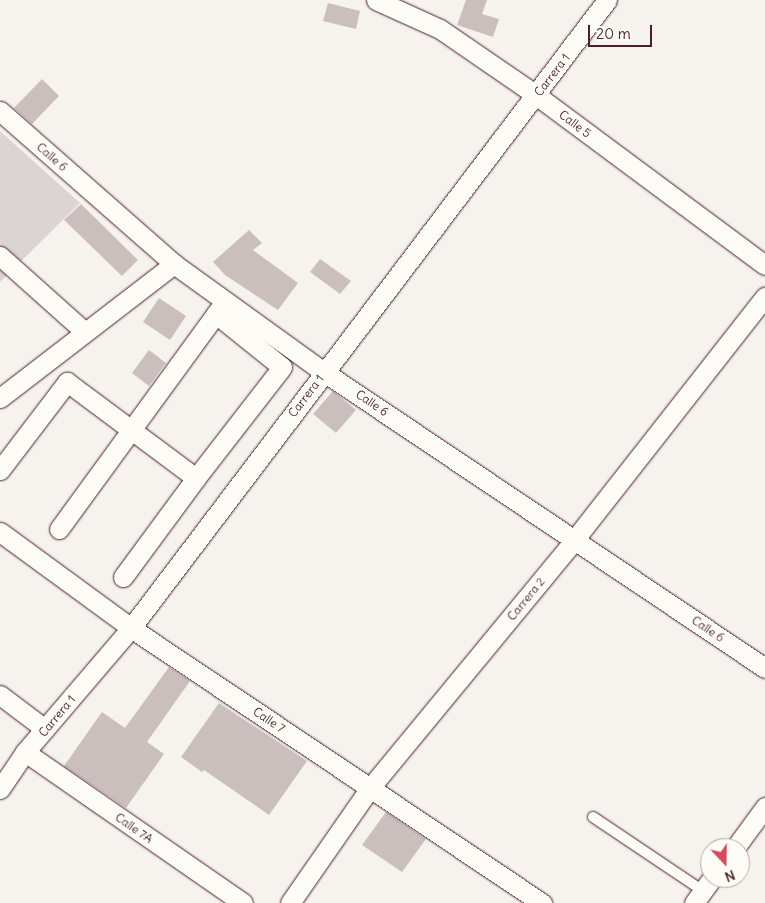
<!DOCTYPE html>
<style>
body{margin:0}
#map{position:relative;width:765px;height:903px;overflow:hidden;background:#f6f3ef;font-family:Delius,sans-serif}
div>[style]{position:absolute}
.green>*{inset:0;background:#dcd4d2}
.building>*{inset:0;background:#cbbfbe}
.roads{filter:drop-shadow(0 0 1px #4a1f2b) drop-shadow(0 0 1px #4a1f2b)}
.service>*{height:10px;margin:-5px;padding:0 5px;transform-origin:5px;border-radius:5px;background:#fdfcf7}
.minor>*{height:19px;margin:-9.5px;padding:0 9.5px;transform-origin:9.5px;border-radius:9.5px;background:#fdfcf7}
span{translate:-50% -50%;white-space:nowrap;text-align:center;line-height:1.15;-webkit-text-stroke:5px #fdfcf7;paint-order:stroke}
.street-label{font-size:12px;color:#4a1f2b}
.north{position:absolute;left:700px;top:838px;width:50px;height:50px;box-sizing:border-box;background:#fdfcf7;border:1px solid #b5a4a5;border-radius:50%;rotate:159deg;font-size:14px;font-weight:700;line-height:20px;text-align:center;color:#4a1f2b}
.north::after{content:'';display:block;margin:auto;width:18px;height:22px;background:#d1495b;clip-path:polygon(50% 0,100% 100%,50% 72%,0 100%)}
.scale{position:absolute;left:588px;top:25px;width:64px;height:22px;box-sizing:border-box;border:2px solid #4a1f2b;border-top:0;padding-left:6px;font-size:15px;line-height:18px;white-space:nowrap;color:#4a1f2b;-webkit-text-stroke:4px #fdfcf7;paint-order:stroke}
</style>
<div id="map">
<div class="green">
<div style="clip-path:polygon(0 131px,80px 203px,0 282px)"></div>
</div>
<div class="building">
<div style="clip-path:polygon(466px 0,487px 0,482px 14px,499px 19px,493px 37px,457px 25px)"></div>
<div style="clip-path:polygon(328px 3px,360px 11px,356px 29px,323px 21px)"></div>
<div style="clip-path:polygon(42px 79px,59px 96px,32px 124px,14px 108px)"></div>
<div style="clip-path:polygon(81px 204px,138px 260px,122px 276px,64px 220px)"></div>
<div style="clip-path:polygon(249px 230px,262px 243px,253px 250px,298px 283px,278px 310px,225px 275px,213px 262px)"></div>
<div style="clip-path:polygon(320px 259px,351px 281px,340px 294px,310px 272px)"></div>
<div style="clip-path:polygon(159px 298px,186px 316px,170px 340px,143px 322px)"></div>
<div style="clip-path:polygon(149px 350px,166px 363px,149px 386px,132px 373px)"></div>
<div style="clip-path:polygon(333px 391px,356px 410px,336px 433px,313px 414px)"></div>
<div style="clip-path:polygon(169px 667px,190px 681px,147px 742px,164px 754px,126px 808px,64px 766px,102px 712px,125px 728px)"></div>
<div style="clip-path:polygon(219px 703px,307px 761px,269px 815px,204px 770px,202px 772px,181px 757px)"></div>
<div style="clip-path:polygon(386px 812px,426px 839px,402px 872px,362px 845px)"></div>
</div>
<div class="roads">
<div class="service">
<div style="left:593px;top:817px;width:133px;rotate:33.9deg"></div>
</div>
<div class="minor">
<div style="left:376px;top:0;width:70px;rotate:24.4deg"></div>
<div style="left:440px;top:29px;width:116px;rotate:34.5deg"></div>
<div style="left:536px;top:95px;width:285px;rotate:36.6deg"></div>
<div style="left:0;top:111px;width:232px;rotate:41.3deg"></div>
<div style="left:174px;top:264px;width:185px;rotate:35.8deg"></div>
<div style="left:324px;top:372px;width:531px;rotate:33.87deg"></div>
<div style="left:0;top:256px;width:114px;rotate:41.8deg"></div>
<div style="left:0;top:398px;width:220px;rotate:-37.6deg"></div>
<div style="left:0;top:470px;width:111px;rotate:-52.7deg"></div>
<div style="left:67px;top:382px;width:161px;rotate:36.7deg"></div>
<div style="left:59px;top:529px;width:278px;rotate:-53.9deg"></div>
<div style="left:0;top:532px;width:162px;rotate:36.2deg"></div>
<div style="left:131px;top:628px;width:495px;rotate:33.8deg"></div>
<div style="left:123px;top:577px;width:123px;rotate:-53.6deg"></div>
<div style="left:196px;top:478px;width:140px;rotate:-52.2deg"></div>
<div style="left:282px;top:367px;width:85px;rotate:-141.2deg"></div>
<div style="left:0;top:695px;width:56px;rotate:37.1deg"></div>
<div style="left:25px;top:752px;width:265px;rotate:34.7deg"></div>
<div style="left:0;top:789px;width:45px;rotate:-56deg"></div>
<div style="left:25px;top:752px;width:163px;rotate:-49.5deg"></div>
<div style="left:131px;top:628px;width:788px;rotate:-52.84deg"></div>
<div style="left:735px;top:848px;width:51px;rotate:-53.8deg"></div>
<div style="left:290px;top:903px;width:140px;rotate:-55.2deg"></div>
<div style="left:370px;top:788px;width:323px;rotate:-50.5deg"></div>
<div style="left:575px;top:539px;width:308px;rotate:-51.9deg"></div>
<div style="left:694px;top:903px;width:31px;rotate:-54deg"></div>
</div>
</div>
<div class="street-label">
<span style="left:552px;top:75px;rotate:-53deg">Carrera 1</span>
<span style="left:575px;top:124px;rotate:37deg">Calle 5</span>
<span style="left:52px;top:157px;rotate:41deg">Calle 6</span>
<span style="left:306px;top:396px;rotate:-53deg">Carrera 1</span>
<span style="left:372px;top:403px;rotate:34deg">Calle 6</span>
<span style="left:526px;top:599px;rotate:-51deg">Carrera 2</span>
<span style="left:708px;top:629px;rotate:34deg">Calle 6</span>
<span style="left:57px;top:716px;rotate:-50deg">Carrera 1</span>
<span style="left:269px;top:720px;rotate:34deg">Calle 7</span>
<span style="left:134px;top:828px;rotate:35deg">Calle 7A</span>
</div>
<div class="north">N</div>
<div class="scale">20 m</div>
</div>
